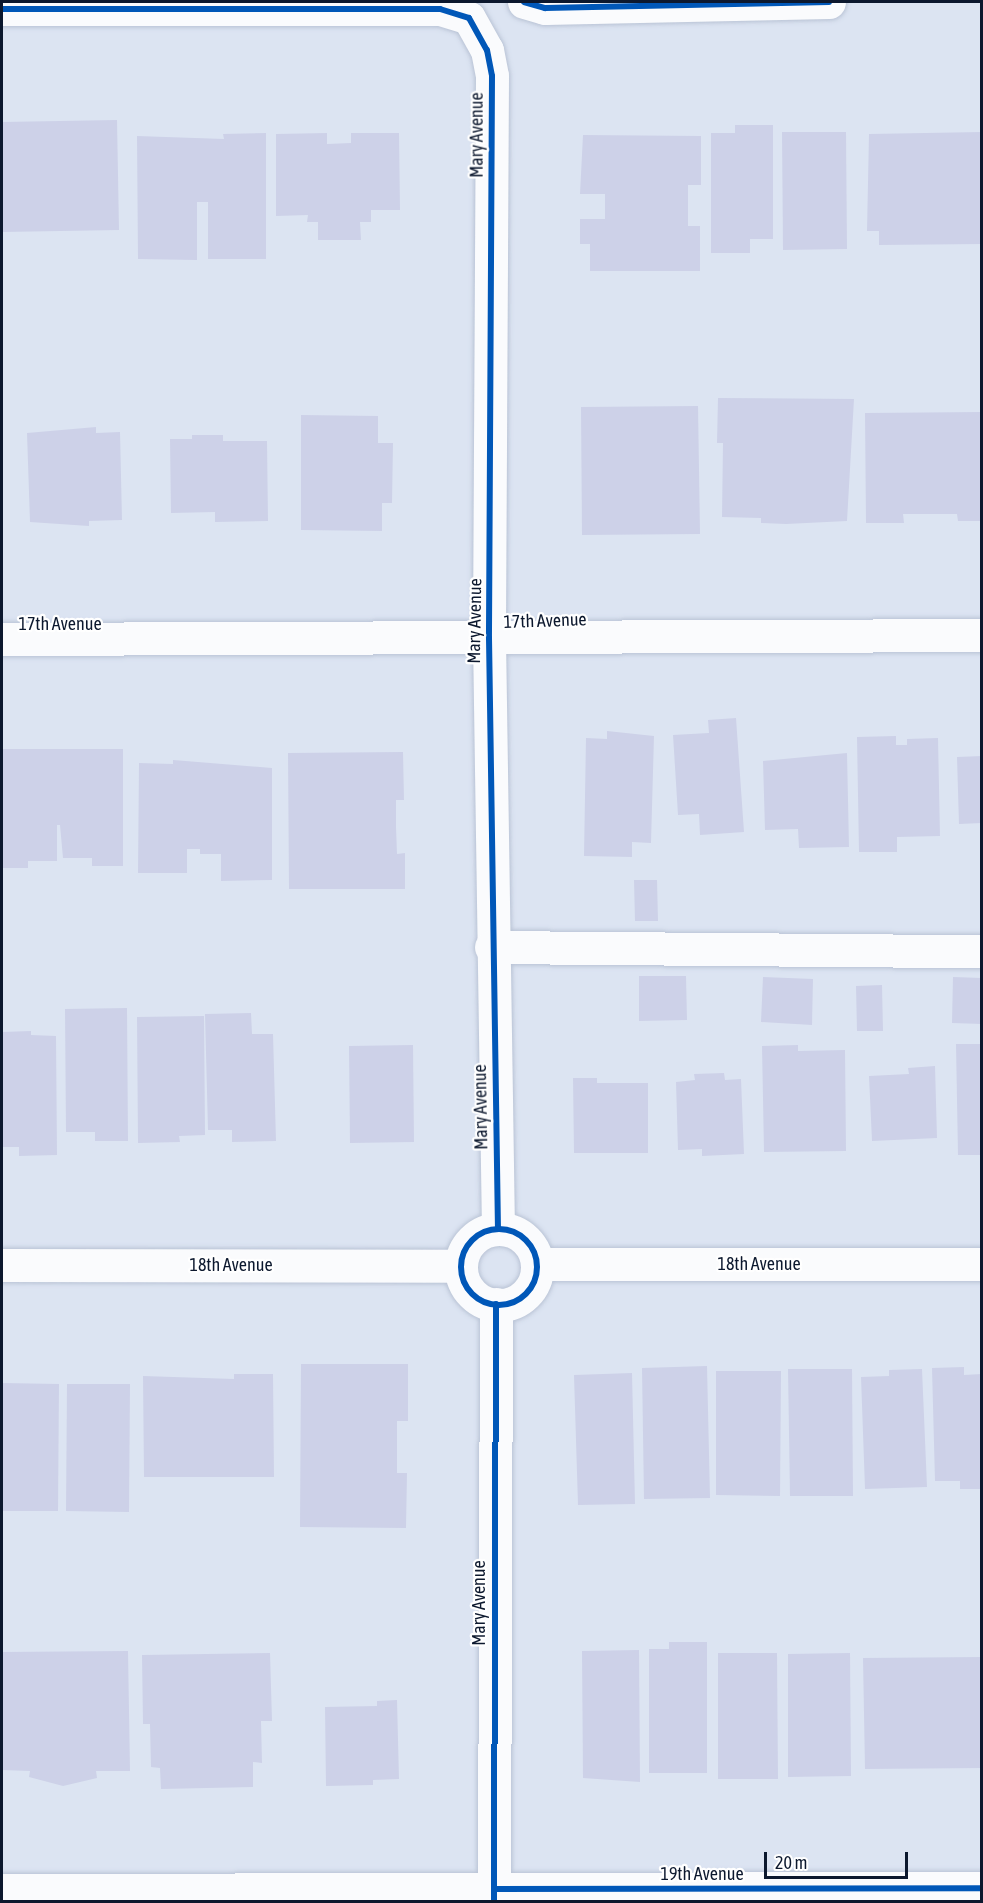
<!DOCTYPE html>
<style>
body{margin:0}
#map{position:relative;width:983px;height:1903px;overflow:hidden;background:#dce4f2;font-family:"Asap Condensed",sans-serif}
div>[style]{position:absolute}
.building>*{inset:0;background:#cdd1e8}
.roads{filter:drop-shadow(0 0 2px #b9c3d5) drop-shadow(0 0 2px #b9c3d5)}
.minor>*{height:33px;margin:-16.5px;padding:0 16.5px;transform-origin:16.5px;border-radius:16.5px;background:#fafbfd}
.minor>.ring{margin:-16.5px;padding:0;box-sizing:content-box;background:none;border:33px solid #fafbfd;border-radius:50%}
.cycleway>*{height:6px;margin:-3px;padding:0 3px;transform-origin:3px;border-radius:3px;background:#0057b8}
.cycleway>.ring{margin:-3px;padding:0;box-sizing:content-box;background:none;border:6px solid #0057b8;border-radius:50%}
span{translate:-50% -50%;white-space:nowrap;text-align:center;line-height:1.15;-webkit-text-stroke:4.5px #fff;paint-order:stroke}
.street-label{font-size:18px;color:#0c182e}
.frame{position:absolute;inset:0;border:3px solid #0c182e;pointer-events:none}
.scale{position:absolute;left:764px;top:1852px;width:144px;height:27px;box-sizing:border-box;border:3px solid #0c182e;border-top:0;padding-left:8px;font-size:18px;line-height:21px;white-space:nowrap;color:#0c182e;-webkit-text-stroke:4px #fff;paint-order:stroke}
</style>
<div id="map">
<div class="building">
<div style="clip-path:polygon(117px 120px,119px 230px,2px 232px,2px 122px)"></div>
<div style="clip-path:polygon(735px 125px,773px 125px,773px 239px,750px 239px,750px 253px,711px 253px,711px 133px,735px 133px)"></div>
<div style="clip-path:polygon(782px 132px,846px 132px,847px 249px,783px 250px)"></div>
<div style="clip-path:polygon(982px 132px,982px 244px,879px 245px,879px 231px,867px 231px,869px 134px)"></div>
<div style="clip-path:polygon(266px 133px,266px 259px,208px 259px,208px 202px,197px 202px,197px 260px,138px 259px,137px 136px,224px 139px,223px 134px)"></div>
<div style="clip-path:polygon(327px 133px,327px 144px,351px 143px,351px 133px,399px 133px,400px 210px,371px 210px,371px 222px,360px 222px,361px 240px,318px 240px,318px 222px,307px 222px,308px 215px,276px 216px,276px 134px)"></div>
<div style="clip-path:polygon(583px 135px,701px 136px,701px 185px,688px 185px,688px 226px,700px 226px,700px 271px,590px 271px,590px 244px,580px 244px,580px 219px,605px 219px,605px 194px,580px 194px)"></div>
<div style="clip-path:polygon(718px 398px,854px 399px,847px 521px,786px 524px,761px 523px,761px 518px,722px 517px,723px 443px,717px 443px)"></div>
<div style="clip-path:polygon(698px 406px,700px 534px,582px 535px,581px 407px)"></div>
<div style="clip-path:polygon(982px 412px,982px 521px,958px 521px,957px 514px,903px 514px,904px 523px,866px 523px,865px 413px)"></div>
<div style="clip-path:polygon(301px 415px,378px 416px,378px 443px,393px 443px,392px 503px,382px 503px,382px 531px,301px 530px)"></div>
<div style="clip-path:polygon(96px 427px,96px 433px,120px 432px,122px 520px,89px 521px,89px 526px,30px 522px,27px 433px)"></div>
<div style="clip-path:polygon(192px 435px,223px 435px,223px 441px,267px 441px,268px 521px,215px 522px,215px 512px,171px 513px,170px 439px,192px 439px)"></div>
<div style="clip-path:polygon(736px 718px,744px 832px,700px 835px,699px 814px,678px 815px,673px 735px,709px 733px,708px 720px)"></div>
<div style="clip-path:polygon(607px 731px,654px 736px,651px 843px,632px 842px,632px 857px,584px 856px,586px 738px,607px 739px)"></div>
<div style="clip-path:polygon(896px 736px,896px 745px,907px 745px,907px 739px,938px 738px,940px 836px,897px 837px,897px 852px,859px 852px,857px 737px)"></div>
<div style="clip-path:polygon(2px 749px,123px 749px,123px 866px,92px 866px,92px 858px,63px 858px,60px 825px,57px 825px,57px 861px,28px 861px,28px 868px,2px 868px)"></div>
<div style="clip-path:polygon(403px 752px,404px 800px,396px 800px,396px 827px,397px 854px,405px 853px,405px 889px,289px 889px,288px 753px)"></div>
<div style="clip-path:polygon(847px 753px,849px 847px,799px 848px,798px 829px,765px 830px,763px 761px)"></div>
<div style="clip-path:polygon(982px 756px,982px 823px,959px 824px,957px 757px)"></div>
<div style="clip-path:polygon(173px 760px,272px 768px,272px 880px,221px 881px,221px 854px,200px 854px,200px 849px,187px 849px,187px 873px,138px 873px,139px 763px,173px 764px)"></div>
<div style="clip-path:polygon(634px 880px,657px 880px,658px 921px,635px 921px)"></div>
<div style="clip-path:polygon(639px 976px,686px 976px,687px 1020px,639px 1021px)"></div>
<div style="clip-path:polygon(763px 977px,813px 979px,812px 1025px,761px 1022px)"></div>
<div style="clip-path:polygon(953px 977px,982px 978px,982px 1024px,952px 1023px)"></div>
<div style="clip-path:polygon(882px 985px,883px 1031px,857px 1031px,856px 986px)"></div>
<div style="clip-path:polygon(127px 1008px,128px 1141px,95px 1141px,95px 1132px,66px 1132px,65px 1009px)"></div>
<div style="clip-path:polygon(251px 1013px,252px 1034px,273px 1034px,276px 1141px,232px 1142px,232px 1130px,208px 1130px,205px 1014px)"></div>
<div style="clip-path:polygon(204px 1016px,205px 1135px,179px 1136px,180px 1142px,138px 1143px,137px 1017px)"></div>
<div style="clip-path:polygon(31px 1031px,31px 1035px,56px 1036px,57px 1155px,19px 1156px,19px 1147px,2px 1147px,2px 1032px)"></div>
<div style="clip-path:polygon(956px 1044px,982px 1044px,982px 1155px,958px 1155px)"></div>
<div style="clip-path:polygon(413px 1045px,414px 1142px,350px 1143px,349px 1046px)"></div>
<div style="clip-path:polygon(798px 1045px,798px 1051px,845px 1050px,846px 1151px,764px 1152px,762px 1046px)"></div>
<div style="clip-path:polygon(935px 1066px,937px 1138px,872px 1141px,869px 1076px,909px 1074px,908px 1068px)"></div>
<div style="clip-path:polygon(724px 1073px,725px 1080px,741px 1079px,744px 1154px,702px 1156px,702px 1149px,678px 1150px,676px 1082px,695px 1080px,694px 1074px)"></div>
<div style="clip-path:polygon(573px 1078px,597px 1078px,597px 1083px,648px 1083px,648px 1153px,574px 1153px)"></div>
<div style="clip-path:polygon(301px 1364px,408px 1364px,408px 1421px,397px 1421px,397px 1473px,407px 1473px,406px 1528px,300px 1527px)"></div>
<div style="clip-path:polygon(707px 1366px,710px 1498px,644px 1499px,642px 1368px)"></div>
<div style="clip-path:polygon(964px 1367px,964px 1375px,982px 1374px,982px 1489px,960px 1489px,960px 1481px,935px 1481px,932px 1368px)"></div>
<div style="clip-path:polygon(788px 1369px,852px 1369px,853px 1496px,790px 1496px)"></div>
<div style="clip-path:polygon(922px 1369px,927px 1487px,865px 1489px,861px 1377px,889px 1376px,889px 1370px)"></div>
<div style="clip-path:polygon(716px 1371px,781px 1371px,780px 1496px,716px 1495px)"></div>
<div style="clip-path:polygon(632px 1373px,635px 1504px,578px 1505px,574px 1375px)"></div>
<div style="clip-path:polygon(234px 1374px,273px 1374px,274px 1477px,144px 1477px,143px 1376px,234px 1379px)"></div>
<div style="clip-path:polygon(2px 1383px,59px 1384px,58px 1511px,2px 1511px)"></div>
<div style="clip-path:polygon(67px 1384px,130px 1384px,129px 1512px,66px 1511px)"></div>
<div style="clip-path:polygon(669px 1642px,707px 1642px,707px 1773px,649px 1773px,649px 1649px,669px 1649px)"></div>
<div style="clip-path:polygon(639px 1650px,640px 1782px,583px 1778px,582px 1651px)"></div>
<div style="clip-path:polygon(128px 1651px,130px 1771px,96px 1771px,97px 1778px,63px 1786px,29px 1777px,30px 1771px,2px 1770px,2px 1652px)"></div>
<div style="clip-path:polygon(270px 1653px,272px 1721px,261px 1721px,262px 1763px,253px 1762px,253px 1787px,161px 1789px,160px 1768px,151px 1767px,150px 1724px,143px 1724px,142px 1655px)"></div>
<div style="clip-path:polygon(718px 1653px,777px 1653px,778px 1779px,718px 1779px)"></div>
<div style="clip-path:polygon(850px 1653px,851px 1776px,788px 1777px,788px 1654px)"></div>
<div style="clip-path:polygon(982px 1657px,982px 1768px,865px 1769px,863px 1658px)"></div>
<div style="clip-path:polygon(397px 1700px,399px 1779px,373px 1780px,373px 1785px,326px 1786px,325px 1707px,377px 1706px,377px 1701px)"></div>
</div>
<div class="roads">
<div class="minor">
<div style="left:524px;top:2px;width:22px;rotate:16deg"></div>
<div style="left:545px;top:8px;width:284px;rotate:-1.2deg"></div>
<div style="left:2px;top:9px;width:438px"></div>
<div style="left:440px;top:9px;width:30px;rotate:17deg"></div>
<div style="left:469px;top:18px;width:37px;rotate:61deg"></div>
<div style="left:487px;top:50px;width:26px;rotate:79deg"></div>
<div style="left:492px;top:76px;width:562px;rotate:90.31deg"></div>
<div style="left:489px;top:638px;width:591px;rotate:89.13deg"></div>
<div style="left:2px;top:639px;width:980px;rotate:-0.23deg"></div>
<div style="left:491px;top:947px;width:491px;rotate:0.5deg"></div>
<div class="ring" style="left:461px;top:1229px;width:43px;height:43px"></div>
<div style="left:537px;top:1264px;width:445px"></div>
<div style="left:2px;top:1265px;width:459px;rotate:0.1deg"></div>
<div style="left:2px;top:1890px;width:980px;rotate:-0.12deg"></div>
<div style="left:494px;top:1902px;width:598px;rotate:-89.81deg"></div>
</div>
</div>
<div class="cycleway">
<div style="left:524px;top:2px;width:22px;rotate:16deg"></div>
<div style="left:545px;top:8px;width:284px;rotate:-1.2deg"></div>
<div style="left:2px;top:9px;width:438px"></div>
<div style="left:440px;top:9px;width:30px;rotate:17deg"></div>
<div style="left:469px;top:18px;width:37px;rotate:61deg"></div>
<div style="left:487px;top:50px;width:26px;rotate:79deg"></div>
<div style="left:492px;top:76px;width:562px;rotate:90.31deg"></div>
<div style="left:489px;top:638px;width:591px;rotate:89.13deg"></div>
<div class="ring" style="left:461px;top:1229px;width:70px;height:70px"></div>
<div style="left:494px;top:1889px;width:488px;rotate:-0.1deg"></div>
<div style="left:494px;top:1902px;width:598px;rotate:-89.81deg"></div>
</div>
<div class="street-label">
<span style="left:477px;top:135px;rotate:-90deg">Mary Avenue</span>
<span style="left:475px;top:621px;rotate:-89deg">Mary Avenue</span>
<span style="left:545px;top:621px;rotate:-2deg">17th Avenue</span>
<span style="left:60px;top:624px">17th Avenue</span>
<span style="left:481px;top:1107px;rotate:-91deg">Mary Avenue</span>
<span style="left:759px;top:1264px">18th Avenue</span>
<span style="left:231px;top:1265px">18th Avenue</span>
<span style="left:479px;top:1603px;rotate:-90deg">Mary Avenue</span>
<span style="left:702px;top:1874px">19th Avenue</span>
</div>
<div class="frame"></div>
<div class="scale">20 m</div>
</div>
